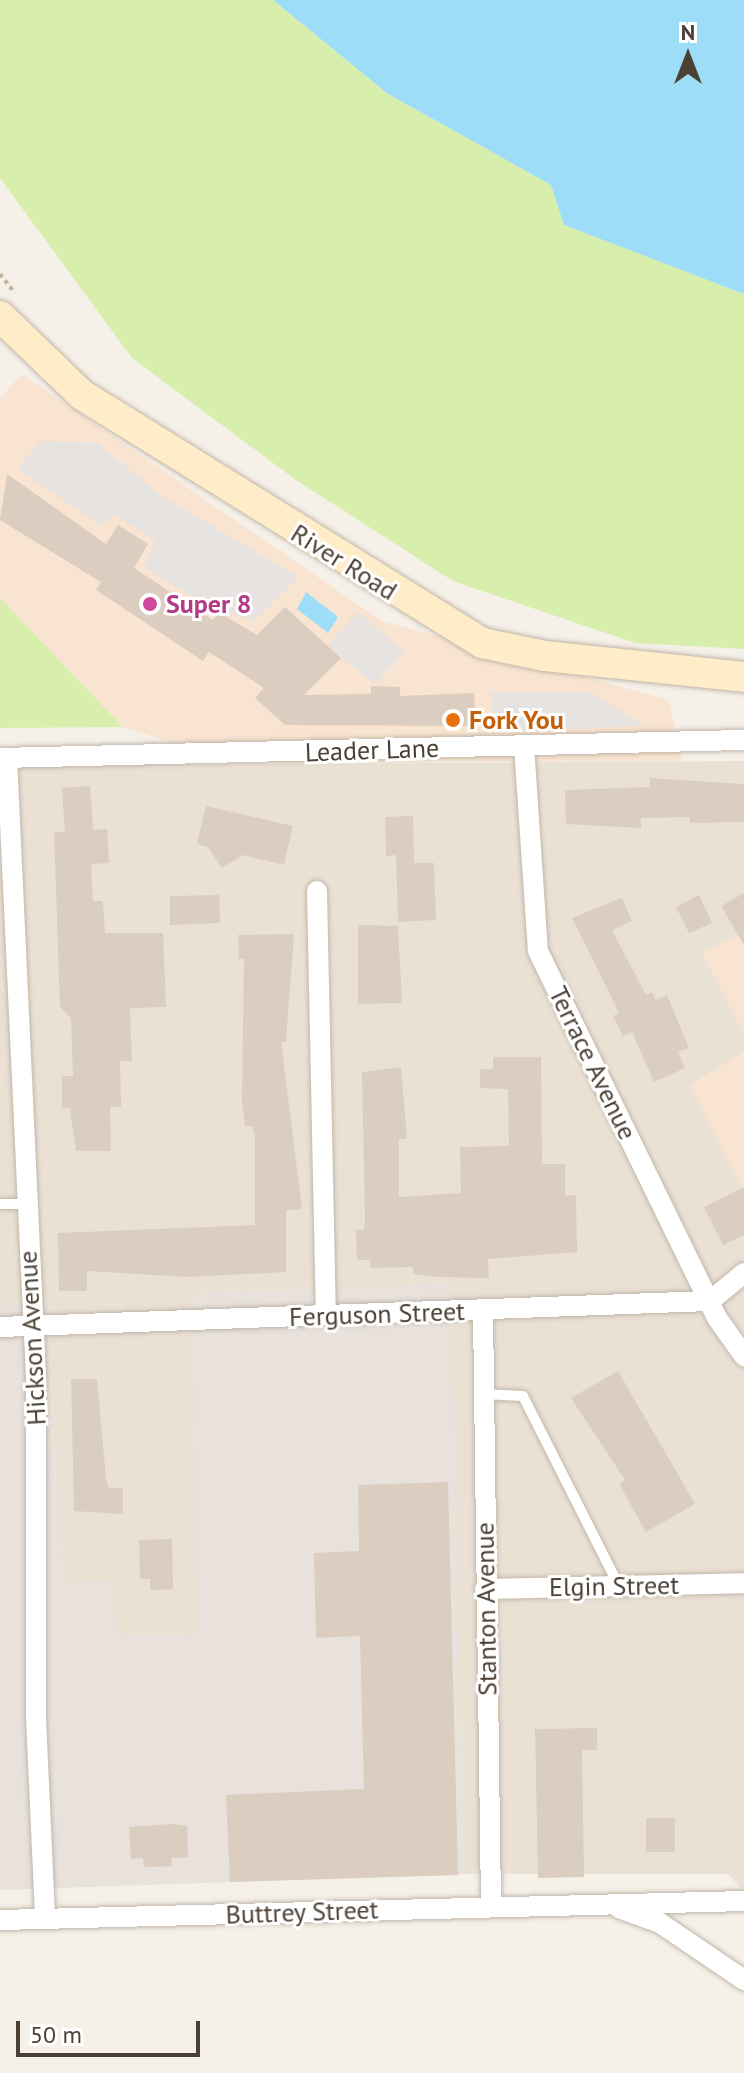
<!DOCTYPE html>
<style>
body{margin:0}
#map{position:relative;width:744px;height:2073px;overflow:hidden;background:#f5f0e8;font-family:"PT Sans",sans-serif}
div>[style]{position:absolute}
.residential>*{inset:0;background:#eae1d5}
.commercial>*{inset:0;background:#f9e4d1}
.industrial>*{inset:0;background:#e8e1dc}
.green>*{inset:0;background:#d7eeac}
.parking>*{inset:0;background:#e6e3e0}
.water>*{inset:0;background:#9eddf8}
.building>*{inset:0;background:#dbcdbf}
.path>*{height:4px;margin-top:-2px;transform-origin:0;background:repeating-linear-gradient(90deg,#c5b199 0 4px,transparent 0 8px)}
.roads{filter:drop-shadow(0 0 2px #c2b7a9) drop-shadow(0 0 2px #c2b7a9)}
.lane>*{height:10px;margin:-5px;padding:0 5px;transform-origin:5px;border-radius:5px;background:#fff}
.street>*{height:20px;margin:-10px;padding:0 10px;transform-origin:10px;border-radius:10px;background:#fff}
.secondary>*{height:30px;margin:-15px;padding:0 15px;transform-origin:15px;border-radius:15px;background:#ffecc8}
.dots>*{width:22px;height:22px;translate:-50% -50%;box-sizing:border-box;border:4px solid #fff;border-radius:50%}
span{translate:-50% -50%;white-space:nowrap;text-align:center;line-height:1.15;-webkit-text-stroke:6px #fff;paint-order:stroke}
.street-label{font-size:26px;color:#4a4035}
.hotel-label{font-size:26px;color:#b23c85;font-weight:700}
.left{translate:0 -50%;text-align:left}
.food-label{font-size:26px;color:#c56008;font-weight:700}
.north{position:absolute;left:648px;top:16px;width:80px;height:80px;-webkit-text-stroke:6px #fff;paint-order:stroke;rotate:0deg;font-size:22px;font-weight:700;line-height:32px;text-align:center;color:#4a4035}
.north::after{content:'';display:block;margin:auto;width:28px;height:36px;background:#4a4035;clip-path:polygon(50% 0,100% 100%,50% 72%,0 100%)}
.scale{position:absolute;left:16px;top:2021px;width:184px;height:36px;box-sizing:border-box;border:4px solid #4a4035;border-top:0;padding-left:10px;font-size:24px;line-height:28px;white-space:nowrap;color:#4a4035;-webkit-text-stroke:6px #fff;paint-order:stroke}
</style>
<div id="map">
<div class="residential">
<div style="clip-path:polygon(744px 761px,744px 933px,702px 952px,744px 1034px,744px 1052px,690px 1085px,744px 1193px,744px 1891px,728px 1874px,464px 1874px,449px 1284px,194px 1294px,198px 1636px,117px 1637px,60px 1582px,48px 1302px,0 1302px,0 766px)"></div>
</div>
<div class="commercial">
<div style="clip-path:polygon(22px 374px,382px 621px,669px 700px,682px 761px,235px 762px,123px 727px,0 598px,0 398px)"></div>
<div style="clip-path:polygon(744px 933px,744px 1034px,702px 952px)"></div>
<div style="clip-path:polygon(744px 1052px,744px 1193px,690px 1085px)"></div>
</div>
<div class="industrial">
<div style="clip-path:polygon(450px 1284px,464px 1874px,0 1890px,0 1302px,48px 1301px,60px 1582px,115px 1581px,117px 1637px,197px 1636px,194px 1294px)"></div>
</div>
<div class="green">
<div style="clip-path:polygon(0 0,273px 0,388px 94px,551px 185px,564px 225px,744px 294px,744px 649px,635px 643px,453px 581px,296px 480px,132px 358px,0 178px)"></div>
<div style="clip-path:polygon(0 598px,123px 727px,0 728px)"></div>
</div>
<div class="parking">
<div style="clip-path:polygon(41px 441px,97px 443px,163px 497px,298px 577px,254px 621px,200px 602px,144px 567px,156px 541px,113px 514px,102px 526px,17px 469px)"></div>
<div style="clip-path:polygon(358px 612px,404px 652px,374px 685px,328px 645px)"></div>
<div style="clip-path:polygon(491px 692px,590px 692px,645px 726px,493px 731px)"></div>
</div>
<div class="water">
<div style="clip-path:polygon(273px 0,744px 0,744px 294px,564px 225px,551px 185px,388px 94px)"></div>
<div style="clip-path:polygon(306px 592px,338px 617px,328px 633px,297px 609px)"></div>
</div>
<div class="building">
<div style="clip-path:polygon(7px 474px,106px 544px,118px 525px,148px 544px,134px 568px,213px 620px,218px 612px,257px 635px,285px 607px,341px 658px,304px 695px,371px 694px,371px 686px,400px 687px,400px 696px,474px 693px,476px 726px,285px 725px,255px 698px,264px 688px,209px 652px,203px 661px,96px 590px,101px 582px,0 520px)"></div>
<div style="clip-path:polygon(650px 778px,744px 784px,744px 822px,690px 823px,690px 817px,641px 818px,641px 828px,566px 824px,565px 790px,650px 787px)"></div>
<div style="clip-path:polygon(90px 786px,93px 830px,107px 829px,109px 863px,91px 864px,93px 901px,103px 901px,105px 933px,163px 933px,166px 1007px,130px 1008px,132px 1061px,120px 1061px,121px 1107px,110px 1107px,111px 1151px,76px 1151px,70px 1108px,62px 1108px,62px 1076px,73px 1076px,71px 1018px,60px 1007px,54px 832px,65px 832px,62px 788px)"></div>
<div style="clip-path:polygon(206px 806px,293px 826px,284px 865px,243px 855px,222px 868px,208px 847px,197px 844px)"></div>
<div style="clip-path:polygon(413px 816px,414px 863px,434px 863px,436px 920px,398px 922px,396px 855px,386px 856px,385px 817px)"></div>
<div style="clip-path:polygon(744px 893px,744px 945px,721px 906px)"></div>
<div style="clip-path:polygon(219px 895px,220px 923px,170px 925px,170px 896px)"></div>
<div style="clip-path:polygon(699px 895px,712px 923px,689px 933px,676px 907px)"></div>
<div style="clip-path:polygon(622px 898px,632px 921px,612px 930px,646px 995px,652px 992px,656px 1000px,667px 995px,689px 1048px,678px 1052px,685px 1068px,654px 1082px,632px 1032px,623px 1036px,613px 1016px,619px 1013px,572px 918px)"></div>
<div style="clip-path:polygon(358px 925px,398px 926px,402px 1003px,358px 1004px)"></div>
<div style="clip-path:polygon(294px 934px,286px 1042px,281px 1042px,302px 1209px,286px 1210px,286px 1272px,188px 1277px,87px 1271px,87px 1291px,59px 1291px,58px 1233px,255px 1225px,255px 1136px,252px 1126px,245px 1126px,242px 1101px,244px 959px,239px 959px,238px 935px)"></div>
<div style="clip-path:polygon(493px 1057px,541px 1057px,542px 1164px,565px 1164px,565px 1196px,576px 1195px,577px 1252px,488px 1259px,489px 1278px,435px 1277px,413px 1274px,413px 1267px,370px 1268px,370px 1260px,357px 1260px,356px 1230px,364px 1230px,365px 1220px,362px 1072px,401px 1067px,407px 1139px,399px 1139px,399px 1197px,461px 1193px,460px 1147px,509px 1146px,508px 1089px,480px 1088px,480px 1069px,493px 1069px)"></div>
<div style="clip-path:polygon(744px 1187px,744px 1235px,723px 1245px,704px 1207px)"></div>
<div style="clip-path:polygon(618px 1371px,695px 1504px,646px 1532px,619px 1484px,625px 1480px,571px 1398px)"></div>
<div style="clip-path:polygon(71px 1379px,97px 1379px,106px 1478px,108px 1488px,123px 1488px,123px 1514px,74px 1511px)"></div>
<div style="clip-path:polygon(448px 1482px,458px 1875px,230px 1882px,226px 1795px,364px 1789px,360px 1636px,316px 1638px,314px 1553px,359px 1551px,358px 1485px)"></div>
<div style="clip-path:polygon(172px 1539px,173px 1589px,150px 1590px,150px 1579px,140px 1579px,139px 1540px)"></div>
<div style="clip-path:polygon(597px 1728px,597px 1750px,582px 1750px,584px 1877px,538px 1878px,535px 1729px)"></div>
<div style="clip-path:polygon(646px 1818px,675px 1818px,675px 1852px,646px 1852px)"></div>
<div style="clip-path:polygon(173px 1824px,187px 1826px,188px 1857px,171px 1858px,172px 1866px,144px 1867px,143px 1858px,131px 1859px,129px 1827px)"></div>
</div>
<div class="path">
<div style="left:0;top:274px;width:24px;rotate:52deg"></div>
</div>
<div class="roads">
<div class="lane">
<div style="left:0;top:1204px;width:25px"></div>
<div style="left:483px;top:1394px;width:40px;rotate:2.9deg"></div>
<div style="left:523px;top:1396px;width:213px;rotate:63.2deg"></div>
</div>
<div class="street">
<div style="left:524px;top:746px;width:205px;rotate:86.1deg"></div>
<div style="left:538px;top:951px;width:408px;rotate:64deg"></div>
<div style="left:717px;top:1318px;width:47px;rotate:54.6deg"></div>
<div style="left:0;top:758px;width:744px;rotate:-1.39deg"></div>
<div style="left:7px;top:758px;width:620px;rotate:87.32deg"></div>
<div style="left:36px;top:1377px;width:341px;rotate:90deg"></div>
<div style="left:36px;top:1718px;width:201px;rotate:87.4deg"></div>
<div style="left:317px;top:891px;width:424px;rotate:88.8deg"></div>
<div style="left:483px;top:1311px;width:595px;rotate:89.23deg"></div>
<div style="left:0;top:1327px;width:710px;rotate:-2.1deg"></div>
<div style="left:710px;top:1301px;width:44px;rotate:-39.5deg"></div>
<div style="left:485px;top:1589px;width:259px;rotate:-1.3deg"></div>
<div style="left:619px;top:1908px;width:44px;rotate:20.1deg"></div>
<div style="left:660px;top:1923px;width:102px;rotate:34.2deg"></div>
<div style="left:0;top:1920px;width:744px;rotate:-1.46deg"></div>
</div>
<div class="secondary">
<div style="left:0;top:316px;width:114px;rotate:43.9deg"></div>
<div style="left:82px;top:395px;width:471px;rotate:31.8deg"></div>
<div style="left:482px;top:643px;width:64px;rotate:11.7deg"></div>
<div style="left:545px;top:656px;width:200px;rotate:6deg"></div>
</div>
</div>
<div class="dots">
<div style="left:150px;top:604px;background:#d1479c"></div>
<div style="left:453px;top:720px;background:#e8710a"></div>
</div>
<div class="street-label">
<span style="left:344px;top:562px;rotate:32deg">River Road</span>
<span style="left:372px;top:750px;rotate:-2deg">Leader Lane</span>
<span style="left:593px;top:1063px;rotate:64deg">Terrace Avenue</span>
<span style="left:377px;top:1314px;rotate:-2deg">Ferguson Street</span>
<span style="left:32px;top:1338px;rotate:-93deg">Hickson Avenue</span>
<span style="left:614px;top:1586px;rotate:-1deg">Elgin Street</span>
<span style="left:486px;top:1609px;rotate:-91deg">Stanton Avenue</span>
<span style="left:302px;top:1912px;rotate:-2deg">Buttrey Street</span>
</div>
<div class="hotel-label">
<span class="left" style="left:166px;top:604px">Super 8</span>
</div>
<div class="food-label">
<span class="left" style="left:469px;top:720px">Fork You</span>
</div>
<div class="north">N</div>
<div class="scale">50 m</div>
</div>
